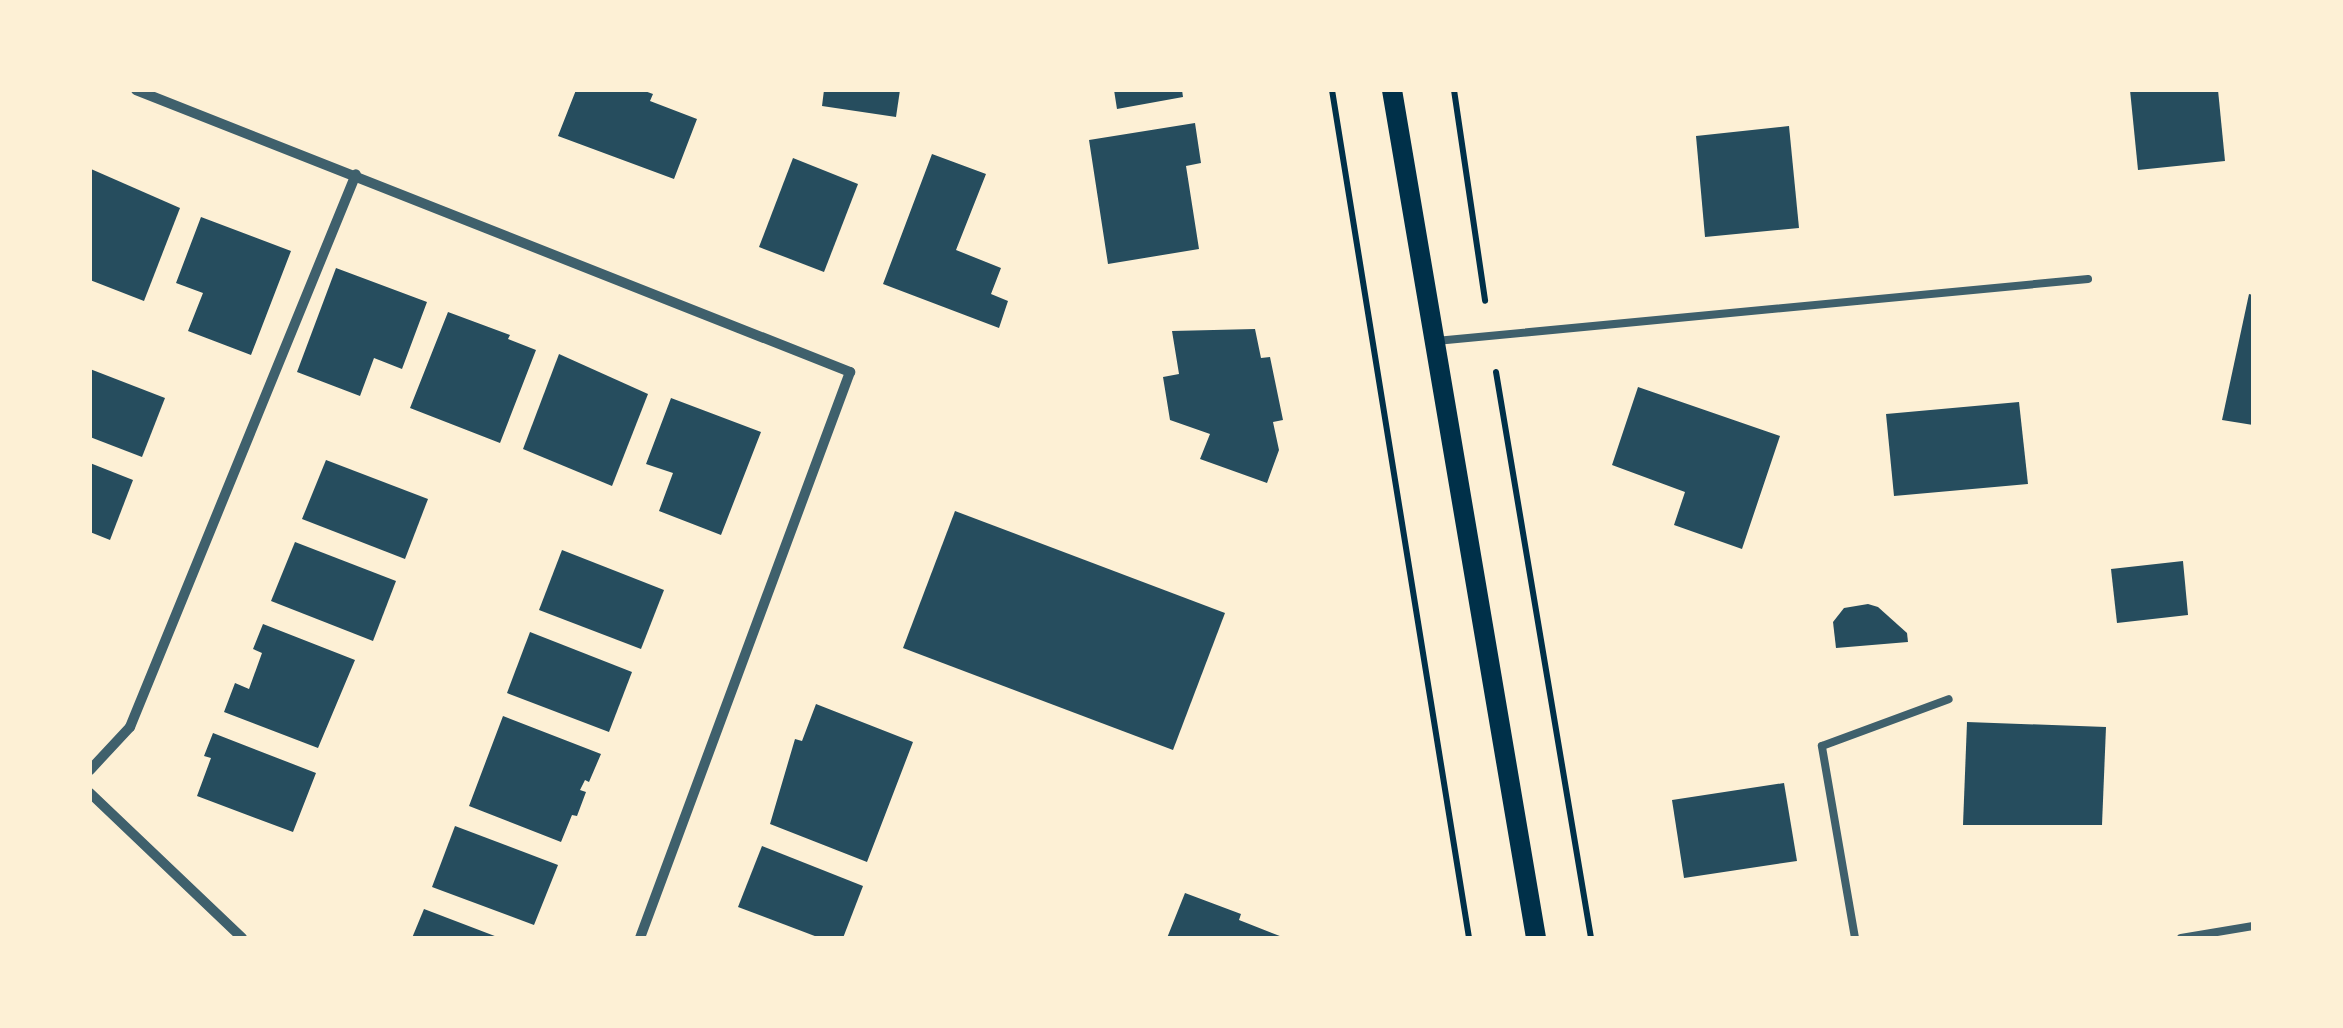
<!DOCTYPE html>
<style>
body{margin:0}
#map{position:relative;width:2343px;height:1028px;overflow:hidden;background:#fdf0d5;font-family:"Golos Text",sans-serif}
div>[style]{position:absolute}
.building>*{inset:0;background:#264d5e}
.path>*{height:6px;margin:-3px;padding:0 3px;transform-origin:3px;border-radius:3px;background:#003049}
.service>*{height:8px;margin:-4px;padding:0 4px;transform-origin:4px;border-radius:4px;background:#3f606c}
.minor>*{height:10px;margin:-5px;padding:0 5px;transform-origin:5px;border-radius:5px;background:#3f606c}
.secondary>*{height:20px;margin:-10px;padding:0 10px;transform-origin:10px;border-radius:10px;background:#003049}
span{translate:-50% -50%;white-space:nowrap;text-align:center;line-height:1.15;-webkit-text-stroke:8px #fdf0d5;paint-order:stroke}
.frame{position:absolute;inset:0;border:92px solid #fdf0d5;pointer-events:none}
</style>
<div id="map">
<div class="building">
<div style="clip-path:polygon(576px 90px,642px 90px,653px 94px,650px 101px,697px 119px,674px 179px,558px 136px)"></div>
<div style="clip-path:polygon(824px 90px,900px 90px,896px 117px,822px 106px)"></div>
<div style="clip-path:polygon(1114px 90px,1182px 90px,1183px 97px,1117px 109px)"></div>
<div style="clip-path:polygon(2130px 90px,2218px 90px,2225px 161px,2138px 170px)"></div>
<div style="clip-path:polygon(1195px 123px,1201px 163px,1186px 166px,1199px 249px,1108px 264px,1089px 140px)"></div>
<div style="clip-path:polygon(1789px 126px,1799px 228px,1705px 237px,1696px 136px)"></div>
<div style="clip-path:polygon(932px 154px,986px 174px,956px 250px,1001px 268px,991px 294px,1008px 301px,999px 328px,883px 284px)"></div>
<div style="clip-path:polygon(793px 158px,858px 184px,824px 272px,759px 247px)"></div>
<div style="clip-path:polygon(91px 169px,180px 208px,144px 301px,90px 280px)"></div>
<div style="clip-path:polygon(201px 217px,291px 251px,251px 355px,188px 331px,203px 293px,176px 283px)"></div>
<div style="clip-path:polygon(336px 268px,427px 302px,402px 369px,374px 358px,360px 396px,297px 372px)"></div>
<div style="clip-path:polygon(2249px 294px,2253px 295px,2253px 425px,2222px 420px)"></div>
<div style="clip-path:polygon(448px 312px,510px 335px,508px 339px,536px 350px,500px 443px,410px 408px)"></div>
<div style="clip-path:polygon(1255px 329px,1261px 358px,1270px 357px,1283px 420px,1273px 422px,1279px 450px,1267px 483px,1200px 459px,1210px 434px,1170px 420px,1163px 377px,1179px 374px,1172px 331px)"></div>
<div style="clip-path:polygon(559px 354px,648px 394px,612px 486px,523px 449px)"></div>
<div style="clip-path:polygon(90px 369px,165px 398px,142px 457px,90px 437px)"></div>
<div style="clip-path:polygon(1638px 387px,1780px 436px,1742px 549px,1674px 525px,1685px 492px,1612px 465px)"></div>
<div style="clip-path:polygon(671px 398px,761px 432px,721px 535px,659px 511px,673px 473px,646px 464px)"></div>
<div style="clip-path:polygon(2019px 402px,2028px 484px,1894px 496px,1886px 414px)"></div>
<div style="clip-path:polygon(326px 460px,428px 499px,405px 559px,302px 519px)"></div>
<div style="clip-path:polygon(90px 463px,133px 480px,110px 540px,90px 532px)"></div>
<div style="clip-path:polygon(955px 511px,1225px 613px,1173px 750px,903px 648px)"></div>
<div style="clip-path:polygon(295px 542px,396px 581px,373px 641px,271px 601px)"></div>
<div style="clip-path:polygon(562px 550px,664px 590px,641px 649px,539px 610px)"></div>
<div style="clip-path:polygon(2183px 561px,2188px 615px,2117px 623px,2111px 569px)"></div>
<div style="clip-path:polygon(1868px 604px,1878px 607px,1907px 633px,1908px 642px,1836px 648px,1833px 622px,1844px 608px)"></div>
<div style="clip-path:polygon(263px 624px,355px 660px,318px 748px,224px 712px,235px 683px,249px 689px,262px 653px,253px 649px)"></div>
<div style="clip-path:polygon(530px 632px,632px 672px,609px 732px,507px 693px)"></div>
<div style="clip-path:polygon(816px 704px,913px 742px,867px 862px,770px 824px,795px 739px,802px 741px)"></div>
<div style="clip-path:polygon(503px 716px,601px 754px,589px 782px,585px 780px,580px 790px,586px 792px,577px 816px,572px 815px,561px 842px,469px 806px)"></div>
<div style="clip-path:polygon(1967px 722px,2106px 727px,2102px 825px,1963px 825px)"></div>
<div style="clip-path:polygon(213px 733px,316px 773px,293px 832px,197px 796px,211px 758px,204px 756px)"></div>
<div style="clip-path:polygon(1784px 783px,1797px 861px,1684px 878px,1672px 800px)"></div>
<div style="clip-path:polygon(455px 826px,558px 865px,534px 925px,432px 887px)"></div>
<div style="clip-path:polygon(762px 846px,863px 886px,843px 938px,820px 938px,738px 907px)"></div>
<div style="clip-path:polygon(1185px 893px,1241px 914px,1239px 920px,1285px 938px,1167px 938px)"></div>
<div style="clip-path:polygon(424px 909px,500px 938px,412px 938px)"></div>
</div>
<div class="path">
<div style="left:1332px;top:90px;width:859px;rotate:80.82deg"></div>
<div style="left:1454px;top:90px;width:213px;rotate:81.6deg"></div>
<div style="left:1496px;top:372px;width:574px;rotate:80.47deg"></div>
</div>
<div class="service">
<div style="left:1436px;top:341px;width:655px;rotate:-5.43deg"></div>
<div style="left:1855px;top:938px;width:195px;rotate:-99.8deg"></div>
<div style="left:1822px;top:746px;width:135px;rotate:-20.3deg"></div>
<div style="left:2181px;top:938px;width:73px;rotate:-9.5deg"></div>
</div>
<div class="minor">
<div style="left:136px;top:90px;width:768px;rotate:21.55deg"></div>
<div style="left:850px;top:372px;width:604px;rotate:110.36deg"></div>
<div style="left:90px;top:770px;width:59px;rotate:-47.1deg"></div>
<div style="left:130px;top:727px;width:597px;rotate:-67.77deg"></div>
<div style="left:90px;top:793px;width:210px;rotate:43.6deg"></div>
</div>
<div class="secondary">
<div style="left:1392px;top:90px;width:860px;rotate:80.36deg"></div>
</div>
<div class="frame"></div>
</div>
